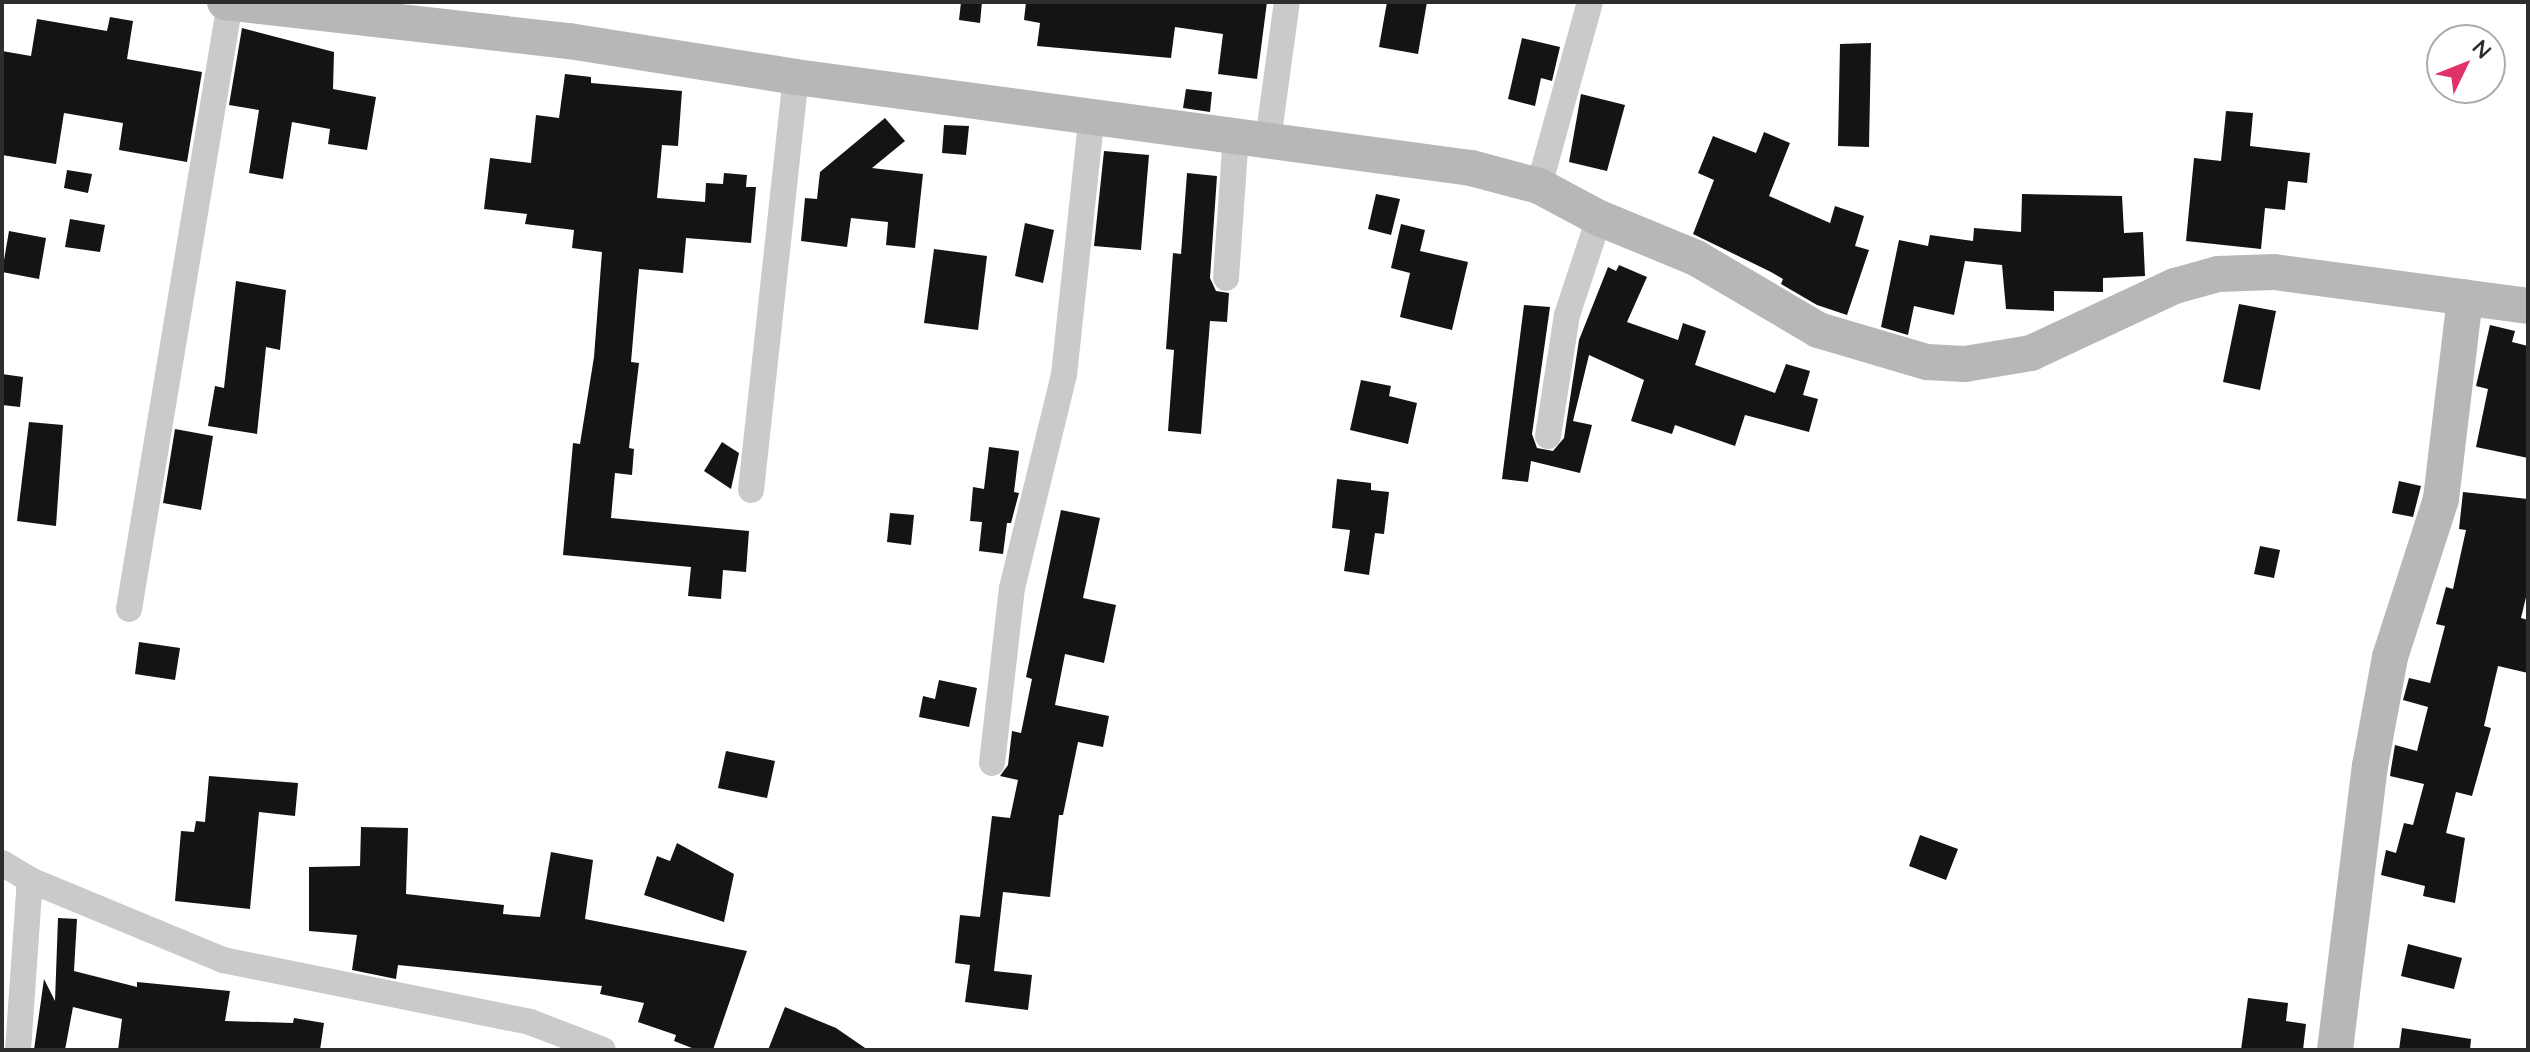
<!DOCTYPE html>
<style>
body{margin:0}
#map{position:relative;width:2530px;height:1052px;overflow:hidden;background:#fff;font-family:Quicksand,sans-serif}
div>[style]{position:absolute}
.building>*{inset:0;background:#141414}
.street>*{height:26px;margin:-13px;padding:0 13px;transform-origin:13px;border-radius:13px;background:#cacaca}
.secondary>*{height:36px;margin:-18px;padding:0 18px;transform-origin:18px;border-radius:18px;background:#b7b7b7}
span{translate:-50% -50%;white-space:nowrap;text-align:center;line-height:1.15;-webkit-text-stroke:8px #fff;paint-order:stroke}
.frame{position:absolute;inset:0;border:4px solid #2d2d2d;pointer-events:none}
.north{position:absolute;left:2426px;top:24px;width:80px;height:80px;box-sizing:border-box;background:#fff;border:2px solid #ababab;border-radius:50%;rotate:47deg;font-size:22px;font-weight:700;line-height:32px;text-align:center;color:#2d2d2d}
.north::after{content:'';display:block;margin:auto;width:28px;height:36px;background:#e03269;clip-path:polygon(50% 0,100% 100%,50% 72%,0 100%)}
</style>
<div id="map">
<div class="building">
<div style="clip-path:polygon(961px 2px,982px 2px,980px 23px,959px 20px)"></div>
<div style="clip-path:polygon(1026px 2px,1267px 2px,1257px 79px,1218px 74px,1223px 34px,1175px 27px,1171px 58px,1037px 46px,1040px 23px,1024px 20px)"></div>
<div style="clip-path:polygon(1387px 2px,1427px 2px,1418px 54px,1379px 47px)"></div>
<div style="clip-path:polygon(110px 17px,133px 21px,127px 59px,202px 72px,187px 162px,119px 150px,123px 123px,64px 113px,56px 164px,2px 155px,2px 51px,31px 56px,37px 19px,107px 31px)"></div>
<div style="clip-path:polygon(242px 28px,334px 52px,333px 89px,376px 97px,367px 150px,328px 144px,330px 129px,292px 122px,283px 179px,249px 173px,259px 110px,229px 105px)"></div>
<div style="clip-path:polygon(1522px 38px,1560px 47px,1552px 81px,1541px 78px,1535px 106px,1508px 99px)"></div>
<div style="clip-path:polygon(1871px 43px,1869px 147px,1838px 146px,1840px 44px)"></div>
<div style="clip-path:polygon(565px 74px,591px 77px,591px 83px,682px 91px,678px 146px,662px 145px,657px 198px,705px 202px,706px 183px,723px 184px,724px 173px,747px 175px,746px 187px,756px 187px,751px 243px,686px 238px,683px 273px,639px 269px,631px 362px,639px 363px,629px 448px,634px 449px,632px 475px,615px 473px,611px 518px,749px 531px,746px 572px,723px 570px,721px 599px,688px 596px,691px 567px,563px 555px,573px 443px,580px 444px,594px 357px,602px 252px,572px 248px,574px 230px,525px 224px,527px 214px,484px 209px,490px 158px,531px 163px,536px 115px,559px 118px)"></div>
<div style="clip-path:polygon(1186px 89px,1212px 92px,1210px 112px,1183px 108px)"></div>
<div style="clip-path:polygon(1581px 94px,1625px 105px,1607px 171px,1569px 162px)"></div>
<div style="clip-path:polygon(2226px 111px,2253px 113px,2250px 146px,2310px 153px,2307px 183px,2288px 181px,2285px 210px,2265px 208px,2261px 249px,2186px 241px,2194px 158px,2221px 161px)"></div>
<div style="clip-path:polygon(885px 118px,905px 141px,872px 168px,923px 174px,915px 248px,886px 245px,888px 222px,851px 218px,847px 247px,801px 241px,805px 198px,817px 199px,820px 172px)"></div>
<div style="clip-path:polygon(944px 125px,969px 126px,966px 155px,942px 153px)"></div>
<div style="clip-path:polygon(1764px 132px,1790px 143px,1769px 196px,1830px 223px,1835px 206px,1864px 216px,1855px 246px,1869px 250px,1847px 315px,1817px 305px,1781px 284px,1783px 279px,1771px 272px,1693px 234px,1714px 180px,1698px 173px,1713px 136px,1756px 153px)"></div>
<div style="clip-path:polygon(1104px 151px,1149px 155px,1141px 250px,1094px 246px)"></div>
<div style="clip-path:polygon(67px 170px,92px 174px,88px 193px,64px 188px)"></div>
<div style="clip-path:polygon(1187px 173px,1217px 176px,1210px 278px,1216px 291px,1229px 293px,1227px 322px,1210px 321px,1201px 434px,1168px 431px,1174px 350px,1166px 349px,1173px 253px,1181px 254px)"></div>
<div style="clip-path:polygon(1376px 194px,1400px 199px,1391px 235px,1368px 229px)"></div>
<div style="clip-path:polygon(2022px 194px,2122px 196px,2124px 233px,2143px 232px,2145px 276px,2103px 278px,2103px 292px,2054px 291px,2054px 311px,2006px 309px,2002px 265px,1965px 261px,1954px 315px,1914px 306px,1908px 335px,1881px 327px,1899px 240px,1928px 246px,1930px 235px,1973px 241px,1974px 228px,2021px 232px)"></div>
<div style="clip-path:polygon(70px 219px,105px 225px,100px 252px,65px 247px)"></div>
<div style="clip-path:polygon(1025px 223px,1054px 230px,1043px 283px,1015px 276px)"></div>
<div style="clip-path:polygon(1401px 224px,1425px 230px,1420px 251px,1468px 262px,1452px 330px,1400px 317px,1410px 273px,1391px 268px)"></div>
<div style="clip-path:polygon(9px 231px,46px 238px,39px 279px,2px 272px)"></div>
<div style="clip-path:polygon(934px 249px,987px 256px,978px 330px,924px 323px)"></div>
<div style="clip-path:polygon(1619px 265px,1647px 277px,1627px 322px,1678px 340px,1683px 323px,1706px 331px,1695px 365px,1775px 393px,1786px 364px,1810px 371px,1803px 395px,1818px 399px,1809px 432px,1745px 415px,1735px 446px,1675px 425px,1672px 434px,1631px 421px,1644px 380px,1589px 355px,1573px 421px,1592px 425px,1580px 473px,1531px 461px,1528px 482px,1502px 479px,1524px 305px,1550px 307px,1532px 434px,1537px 448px,1553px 451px,1564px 438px,1579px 340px,1608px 267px,1616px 271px)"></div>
<div style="clip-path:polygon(236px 281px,286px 290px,280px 350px,266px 347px,257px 434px,208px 426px,215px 386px,224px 388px)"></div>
<div style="clip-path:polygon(2239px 304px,2276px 311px,2260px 390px,2223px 382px)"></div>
<div style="clip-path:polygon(2490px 325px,2515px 331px,2512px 342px,2528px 346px,2528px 458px,2476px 447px,2488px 389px,2476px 386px)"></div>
<div style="clip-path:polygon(2px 374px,23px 377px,20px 407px,2px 405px)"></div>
<div style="clip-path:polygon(1361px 380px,1391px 386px,1389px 396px,1417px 403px,1408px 444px,1350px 430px)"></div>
<div style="clip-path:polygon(29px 422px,63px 425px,56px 526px,17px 521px)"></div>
<div style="clip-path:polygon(175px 429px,213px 436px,201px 510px,163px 503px)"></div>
<div style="clip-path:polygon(722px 442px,739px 453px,731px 489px,704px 471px)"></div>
<div style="clip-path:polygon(989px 447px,1019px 451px,1014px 492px,1019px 493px,1011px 523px,1007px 523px,1003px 554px,979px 551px,982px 522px,970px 521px,973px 487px,984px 489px)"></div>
<div style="clip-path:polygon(1337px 479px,1371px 483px,1371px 490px,1389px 492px,1384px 534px,1375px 533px,1369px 575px,1344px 571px,1350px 530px,1332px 528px)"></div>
<div style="clip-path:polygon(2399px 481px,2421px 486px,2413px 517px,2392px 513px)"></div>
<div style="clip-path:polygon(2463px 492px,2528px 499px,2528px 589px,2521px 618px,2528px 620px,2528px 673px,2498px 666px,2484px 726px,2491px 728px,2472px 796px,2456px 792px,2446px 833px,2465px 838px,2455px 903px,2423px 896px,2425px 886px,2381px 875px,2386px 850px,2396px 853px,2404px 823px,2413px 825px,2424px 784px,2390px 776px,2391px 769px,2395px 745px,2417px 751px,2428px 707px,2403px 700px,2409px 678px,2430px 683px,2445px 626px,2436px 624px,2446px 587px,2453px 589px,2466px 530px,2459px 529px)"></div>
<div style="clip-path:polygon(1061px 510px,1100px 518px,1083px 598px,1116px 605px,1104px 663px,1065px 654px,1055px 705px,1109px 716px,1103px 747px,1078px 742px,1063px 815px,1059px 815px,1050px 897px,1003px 892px,994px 971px,1032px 975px,1028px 1010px,965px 1002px,970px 965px,955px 963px,960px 915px,980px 917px,992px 816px,1010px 818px,1018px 780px,1000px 776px,1008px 765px,1012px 731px,1021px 733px,1032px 679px,1026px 677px)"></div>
<div style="clip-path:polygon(890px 513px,914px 515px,911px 545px,887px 542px)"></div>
<div style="clip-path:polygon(2260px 546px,2280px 550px,2274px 578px,2254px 574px)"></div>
<div style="clip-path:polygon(139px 642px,180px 648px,175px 680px,135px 674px)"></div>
<div style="clip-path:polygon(939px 680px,977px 688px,969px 727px,919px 717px,923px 696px,935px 699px)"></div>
<div style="clip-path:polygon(726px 751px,775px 761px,767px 798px,718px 788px)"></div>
<div style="clip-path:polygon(209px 776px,298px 783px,295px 816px,259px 812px,250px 909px,175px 901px,181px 831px,194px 832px,196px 821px,205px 822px)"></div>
<div style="clip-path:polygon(361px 827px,408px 828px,406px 894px,504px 905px,503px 914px,540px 917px,551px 852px,593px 860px,585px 919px,747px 951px,713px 1050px,697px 1050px,674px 1041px,676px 1035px,638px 1022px,644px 1003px,600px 994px,602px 986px,398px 965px,396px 979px,352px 970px,357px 935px,309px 931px,309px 867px,360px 866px)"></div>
<div style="clip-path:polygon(1920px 835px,1958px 849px,1946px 880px,1909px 866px)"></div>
<div style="clip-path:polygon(677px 843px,734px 874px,724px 922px,644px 895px,657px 856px,670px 861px)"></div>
<div style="clip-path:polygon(58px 918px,77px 919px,74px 971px,137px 987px,137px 982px,230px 991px,225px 1021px,293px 1023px,294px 1018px,324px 1023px,320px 1050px,118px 1050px,122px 1019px,73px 1007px,65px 1050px,34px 1050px,44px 979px,55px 1001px)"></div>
<div style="clip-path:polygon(2408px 944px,2462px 958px,2454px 989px,2401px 976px)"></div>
<div style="clip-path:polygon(2248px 998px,2288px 1003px,2286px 1021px,2306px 1024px,2303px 1050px,2241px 1050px)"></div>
<div style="clip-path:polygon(785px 1007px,836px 1028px,868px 1050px,768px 1050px)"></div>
<div style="clip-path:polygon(2402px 1028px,2471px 1039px,2470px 1050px,2399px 1050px)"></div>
</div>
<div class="street">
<div style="left:1268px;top:140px;width:139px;rotate:-82.2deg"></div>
<div style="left:1539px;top:186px;width:191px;rotate:-74.5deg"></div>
<div style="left:1226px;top:278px;width:143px;rotate:-86deg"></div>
<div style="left:1548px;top:436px;width:122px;rotate:-81.1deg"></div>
<div style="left:1567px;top:315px;width:102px;rotate:-71.7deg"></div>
<div style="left:751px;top:490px;width:415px;rotate:-83.8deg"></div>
<div style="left:129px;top:609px;width:614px;rotate:-80.54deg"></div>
<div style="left:992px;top:763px;width:176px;rotate:-83.5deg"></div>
<div style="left:1012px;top:588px;width:219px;rotate:-76.3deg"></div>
<div style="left:1064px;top:375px;width:262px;rotate:-83.9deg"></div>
<div style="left:2px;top:863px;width:33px;rotate:31deg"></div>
<div style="left:30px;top:880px;width:209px;rotate:22.5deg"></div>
<div style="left:223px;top:960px;width:313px;rotate:11.4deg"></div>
<div style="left:530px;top:1022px;width:78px;rotate:21deg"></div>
<div style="left:18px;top:1050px;width:170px;rotate:-86deg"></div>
</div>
<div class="secondary">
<div style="left:225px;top:2px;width:346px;rotate:6.5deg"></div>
<div style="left:569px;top:41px;width:230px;rotate:9deg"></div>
<div style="left:796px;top:77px;width:681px;rotate:7.68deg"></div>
<div style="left:1471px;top:168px;width:70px;rotate:14.8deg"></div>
<div style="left:1539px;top:186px;width:68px;rotate:28.1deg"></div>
<div style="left:1599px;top:218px;width:105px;rotate:22.4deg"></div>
<div style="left:1696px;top:258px;width:142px;rotate:30.5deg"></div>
<div style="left:1818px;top:330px;width:114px;rotate:16.4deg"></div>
<div style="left:1927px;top:362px;width:38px;rotate:3deg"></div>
<div style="left:1965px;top:364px;width:67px;rotate:-9.5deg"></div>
<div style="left:2031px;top:353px;width:159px;rotate:-25deg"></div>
<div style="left:2175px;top:286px;width:45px;rotate:-15.6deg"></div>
<div style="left:2218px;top:274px;width:56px;rotate:-2deg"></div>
<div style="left:2274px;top:272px;width:256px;rotate:7.6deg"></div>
<div style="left:2335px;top:1050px;width:286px;rotate:-83deg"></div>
<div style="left:2370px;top:766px;width:111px;rotate:-79.6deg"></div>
<div style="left:2390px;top:657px;width:166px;rotate:-72.1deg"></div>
<div style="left:2441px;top:499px;width:203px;rotate:-83.2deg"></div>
</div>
<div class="frame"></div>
<div class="north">N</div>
</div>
